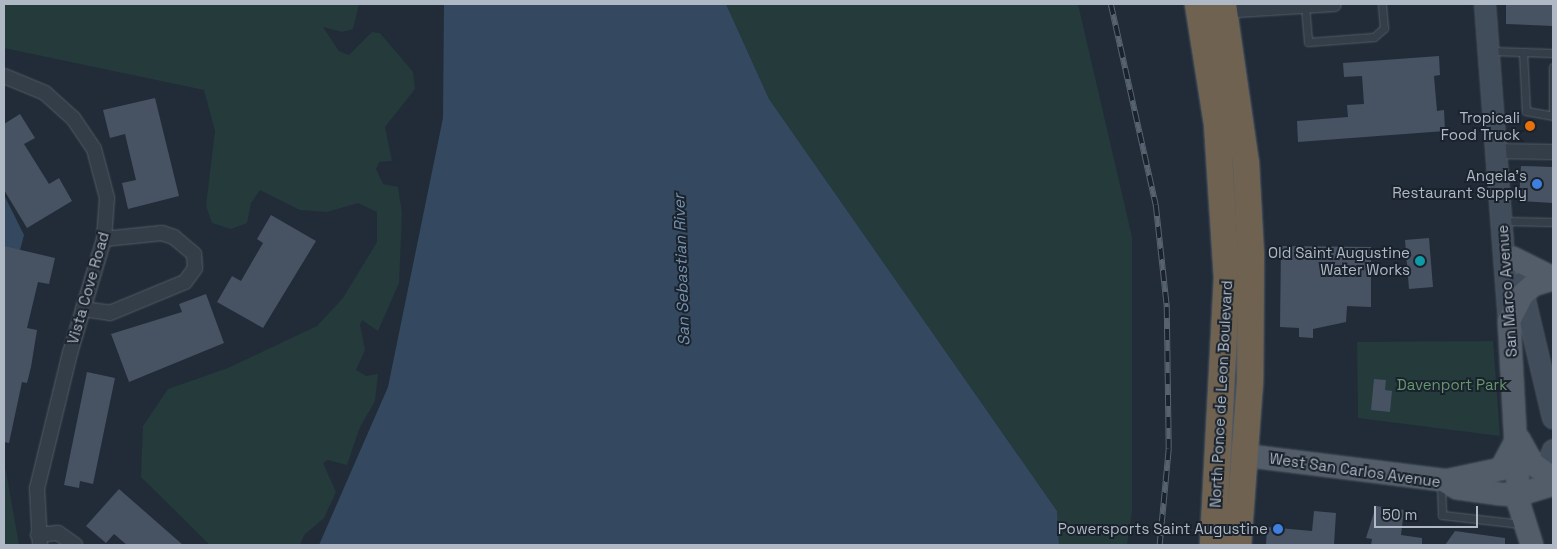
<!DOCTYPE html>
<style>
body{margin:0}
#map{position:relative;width:1557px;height:549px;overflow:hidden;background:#212c38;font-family:"Space Grotesk",sans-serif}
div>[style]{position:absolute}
.green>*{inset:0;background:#243a3b}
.water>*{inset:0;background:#344960}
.building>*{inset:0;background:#475363}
.roads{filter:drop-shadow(0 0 1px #525c67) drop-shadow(0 0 1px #525c67)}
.lane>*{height:7px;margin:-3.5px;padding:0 3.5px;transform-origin:3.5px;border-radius:3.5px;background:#343e49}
.street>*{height:14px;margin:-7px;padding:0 7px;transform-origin:7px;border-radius:7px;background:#343e49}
.secondary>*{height:20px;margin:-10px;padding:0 10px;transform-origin:10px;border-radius:10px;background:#424d5c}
.primary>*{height:22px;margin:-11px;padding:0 11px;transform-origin:11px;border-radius:11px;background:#525d69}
.highway>*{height:26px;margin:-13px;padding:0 13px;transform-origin:13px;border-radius:13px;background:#6f6251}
.rail>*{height:5.5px;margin-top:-2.75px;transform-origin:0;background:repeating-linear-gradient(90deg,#1a232d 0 11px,#566270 0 22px);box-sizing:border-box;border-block:1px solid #566270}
.dots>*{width:14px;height:14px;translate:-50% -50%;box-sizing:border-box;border:2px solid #1a232d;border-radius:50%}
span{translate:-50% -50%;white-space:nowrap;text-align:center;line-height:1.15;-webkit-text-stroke:4px #1a232d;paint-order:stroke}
.poi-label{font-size:15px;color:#afb9c5}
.right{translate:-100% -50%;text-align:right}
.street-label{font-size:15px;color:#afb9c5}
.park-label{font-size:15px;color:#66966e}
.water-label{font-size:16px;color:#7691ae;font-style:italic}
.frame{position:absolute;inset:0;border:5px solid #afb9c5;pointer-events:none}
.scale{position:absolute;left:1374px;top:506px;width:104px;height:22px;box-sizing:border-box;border:2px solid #afb9c5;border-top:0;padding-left:6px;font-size:15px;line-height:18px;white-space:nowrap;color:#afb9c5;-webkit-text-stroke:4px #1a232d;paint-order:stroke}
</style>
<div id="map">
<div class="green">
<div style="clip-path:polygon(4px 4px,359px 4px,353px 29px,342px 32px,323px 27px,339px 51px,349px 55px,372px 32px,380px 33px,413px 72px,415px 89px,385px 127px,392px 161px,379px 162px,376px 169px,383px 184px,398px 187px,402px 213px,399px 283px,378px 331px,362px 320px,360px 325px,365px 350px,356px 370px,366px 376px,378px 374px,375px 401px,360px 427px,347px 465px,328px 460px,323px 463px,336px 492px,324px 518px,304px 535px,300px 545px,210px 545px,141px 477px,143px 426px,168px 389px,228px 368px,317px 326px,343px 298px,377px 242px,377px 212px,358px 203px,327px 212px,300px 210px,260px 190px,251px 203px,247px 223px,231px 229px,212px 223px,206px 206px,215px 131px,204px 90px,4px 48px)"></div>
<div style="clip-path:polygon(726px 4px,1078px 4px,1132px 237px,1132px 511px,1127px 545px,1059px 545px,1057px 511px,769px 99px)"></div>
<div style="clip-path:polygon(1493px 341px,1500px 436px,1358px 418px,1357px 342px)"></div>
<div style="clip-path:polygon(4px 470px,6px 471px,19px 545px,4px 545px)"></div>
</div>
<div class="water">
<div style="clip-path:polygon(444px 4px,726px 4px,769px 99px,1057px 511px,1059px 545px,319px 545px,388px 387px,443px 118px)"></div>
<div style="clip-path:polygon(4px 195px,24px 235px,4px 311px)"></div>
</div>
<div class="building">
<div style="clip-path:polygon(1506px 4px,1553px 4px,1553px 26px,1506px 24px)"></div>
<div style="clip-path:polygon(1439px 56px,1440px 75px,1434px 76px,1437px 111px,1444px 110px,1445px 131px,1298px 142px,1297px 121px,1348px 117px,1347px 105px,1364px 104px,1362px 76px,1344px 77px,1343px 63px)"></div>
<div style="clip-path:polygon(155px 98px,179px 196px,128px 209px,122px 183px,136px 180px,125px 134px,110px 138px,103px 110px)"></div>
<div style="clip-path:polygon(20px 114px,35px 138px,24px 144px,49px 184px,59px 178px,72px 201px,27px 228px,4px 190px,4px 124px)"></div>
<div style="clip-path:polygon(1521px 166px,1553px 167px,1553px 203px,1519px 201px)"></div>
<div style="clip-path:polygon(271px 215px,316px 241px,263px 328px,217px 302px,232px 276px,241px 281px,263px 243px,257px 239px)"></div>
<div style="clip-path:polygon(1429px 238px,1433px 287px,1409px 289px,1405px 240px)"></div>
<div style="clip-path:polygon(4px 246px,55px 258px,49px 284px,38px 282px,27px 328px,37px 330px,31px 367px,27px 383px,22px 382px,9px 443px,4px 442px)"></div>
<div style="clip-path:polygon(1281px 246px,1371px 247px,1371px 307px,1347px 306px,1346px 322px,1313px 329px,1313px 338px,1299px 337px,1299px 328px,1280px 327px)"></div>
<div style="clip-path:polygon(206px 294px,224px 343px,129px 382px,111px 334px,182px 312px,179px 304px)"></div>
<div style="clip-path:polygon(87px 372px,115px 378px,93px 484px,80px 481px,79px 488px,64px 485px)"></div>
<div style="clip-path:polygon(1374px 379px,1386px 380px,1385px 390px,1392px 391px,1390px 412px,1371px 410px)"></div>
<div style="clip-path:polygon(119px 489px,183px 545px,127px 545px,114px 534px,106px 543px,86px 526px)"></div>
<div style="clip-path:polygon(1376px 506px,1404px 510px,1401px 535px,1422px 538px,1422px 545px,1371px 545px,1372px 539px,1366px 538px)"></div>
<div style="clip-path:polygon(1314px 511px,1336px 513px,1334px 545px,1266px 545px,1267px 527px,1312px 531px)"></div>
<div style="clip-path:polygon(1455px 531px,1505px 538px,1505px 545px,1445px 545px)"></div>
</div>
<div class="roads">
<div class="lane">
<div style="left:1305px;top:6px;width:36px;rotate:85deg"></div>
<div style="left:1308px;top:42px;width:66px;rotate:-4.3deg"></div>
<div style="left:1374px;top:37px;width:13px;rotate:-42deg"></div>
<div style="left:1384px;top:28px;width:24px;rotate:-95deg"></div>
<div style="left:1491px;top:51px;width:62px;rotate:1.8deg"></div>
<div style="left:1523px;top:52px;width:59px;rotate:87.1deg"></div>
<div style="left:1526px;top:111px;width:27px;rotate:10deg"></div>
<div style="left:1553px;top:116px;width:49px;rotate:-90deg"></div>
<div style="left:1504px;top:221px;width:49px;rotate:1.2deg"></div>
<div style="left:1441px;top:484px;width:31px;rotate:88deg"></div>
<div style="left:1442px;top:515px;width:80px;rotate:6.5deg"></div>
</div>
<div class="street">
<div style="left:1220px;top:11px;width:114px;rotate:-3.5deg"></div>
<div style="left:4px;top:76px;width:44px;rotate:22.5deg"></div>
<div style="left:45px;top:93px;width:38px;rotate:42deg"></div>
<div style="left:73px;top:118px;width:37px;rotate:56deg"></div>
<div style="left:94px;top:149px;width:51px;rotate:75.1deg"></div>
<div style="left:107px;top:198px;width:41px;rotate:94.2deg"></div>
<div style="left:104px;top:239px;width:119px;rotate:106.6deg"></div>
<div style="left:70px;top:353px;width:139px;rotate:103.7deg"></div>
<div style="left:37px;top:488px;width:57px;rotate:87deg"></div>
<div style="left:1496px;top:151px;width:57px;rotate:1deg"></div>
<div style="left:83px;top:309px;width:27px;rotate:8deg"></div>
<div style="left:110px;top:313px;width:81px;rotate:-22.5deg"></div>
<div style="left:185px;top:282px;width:17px;rotate:-54deg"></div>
<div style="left:195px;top:268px;width:14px;rotate:-94deg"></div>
<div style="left:194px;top:254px;width:26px;rotate:-140deg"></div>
<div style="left:174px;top:237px;width:13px;rotate:-162deg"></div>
<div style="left:162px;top:233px;width:58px;rotate:174.1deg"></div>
<div style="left:38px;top:535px;width:20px;rotate:-6deg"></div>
<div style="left:58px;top:533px;width:21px;rotate:35deg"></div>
</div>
<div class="secondary">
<div style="left:1485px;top:4px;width:318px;rotate:85.7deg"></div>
<div style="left:1521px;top:283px;width:139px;rotate:76.7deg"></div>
<div style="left:1540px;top:488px;width:40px;rotate:-71.1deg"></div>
</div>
<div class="primary">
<div style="left:1513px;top:258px;width:45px;rotate:26.6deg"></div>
<div style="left:1519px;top:439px;width:29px;rotate:61deg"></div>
<div style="left:1533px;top:464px;width:24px;rotate:35deg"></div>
<div style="left:1226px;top:453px;width:219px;rotate:7.1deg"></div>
<div style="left:1443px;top:480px;width:16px;rotate:30deg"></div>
<div style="left:1457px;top:488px;width:42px;rotate:8.1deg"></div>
<div style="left:1499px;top:494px;width:19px;rotate:3deg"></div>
<div style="left:1518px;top:495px;width:37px;rotate:-17deg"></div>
<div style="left:1449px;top:480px;width:53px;rotate:-11.9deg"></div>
<div style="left:1501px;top:469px;width:32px;rotate:-62deg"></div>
<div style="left:1532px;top:545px;width:43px;rotate:-107.6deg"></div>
<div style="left:1519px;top:504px;width:183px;rotate:-93.1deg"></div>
<div style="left:1509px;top:321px;width:29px;rotate:-63deg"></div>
<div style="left:1522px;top:295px;width:15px;rotate:-42deg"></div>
<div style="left:1533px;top:285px;width:21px;rotate:-17deg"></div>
</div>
<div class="highway">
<div style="left:1198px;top:4px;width:121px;rotate:81deg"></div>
<div style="left:1217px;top:124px;width:153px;rotate:86.3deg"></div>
<div style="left:1227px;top:277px;width:268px;rotate:93deg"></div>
<div style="left:1223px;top:4px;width:161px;rotate:81.8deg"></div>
<div style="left:1246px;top:163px;width:91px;rotate:86.9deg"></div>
<div style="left:1251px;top:254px;width:128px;rotate:90.4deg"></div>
<div style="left:1250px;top:382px;width:163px;rotate:94.2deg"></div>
</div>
</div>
<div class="rail">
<div style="left:1111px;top:4px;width:206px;rotate:77.4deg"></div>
<div style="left:1156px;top:205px;width:103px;rotate:83.8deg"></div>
<div style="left:1167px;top:307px;width:142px;rotate:89.2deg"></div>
<div style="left:1169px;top:449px;width:96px;rotate:95.4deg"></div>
</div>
<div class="dots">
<div style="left:1530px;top:126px;background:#e8710a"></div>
<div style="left:1537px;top:184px;background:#3f7fe0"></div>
<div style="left:1420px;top:261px;background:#0f9aa8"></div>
<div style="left:1278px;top:529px;background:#3f7fe0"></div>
</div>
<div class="poi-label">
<span class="right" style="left:1520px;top:126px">Tropicali<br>Food Truck</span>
<span class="right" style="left:1527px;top:184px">Angela's<br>Restaurant Supply</span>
<span class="right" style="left:1410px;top:261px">Old Saint Augustine<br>Water Works</span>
<span class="right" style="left:1268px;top:529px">Powersports Saint Augustine</span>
</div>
<div class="street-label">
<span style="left:88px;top:288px;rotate:-74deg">Vista Cove Road</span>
<span style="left:1507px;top:291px;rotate:-94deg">San Marco Avenue</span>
<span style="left:1221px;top:394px;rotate:-87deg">North Ponce de Leon Boulevard</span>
<span style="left:1355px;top:470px;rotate:8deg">West San Carlos Avenue</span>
</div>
<div class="park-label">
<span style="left:1452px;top:385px">Davenport Park</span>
</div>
<div class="water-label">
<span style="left:682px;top:270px;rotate:-92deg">San Sebastian River</span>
</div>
<div class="frame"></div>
<div class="scale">50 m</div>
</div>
